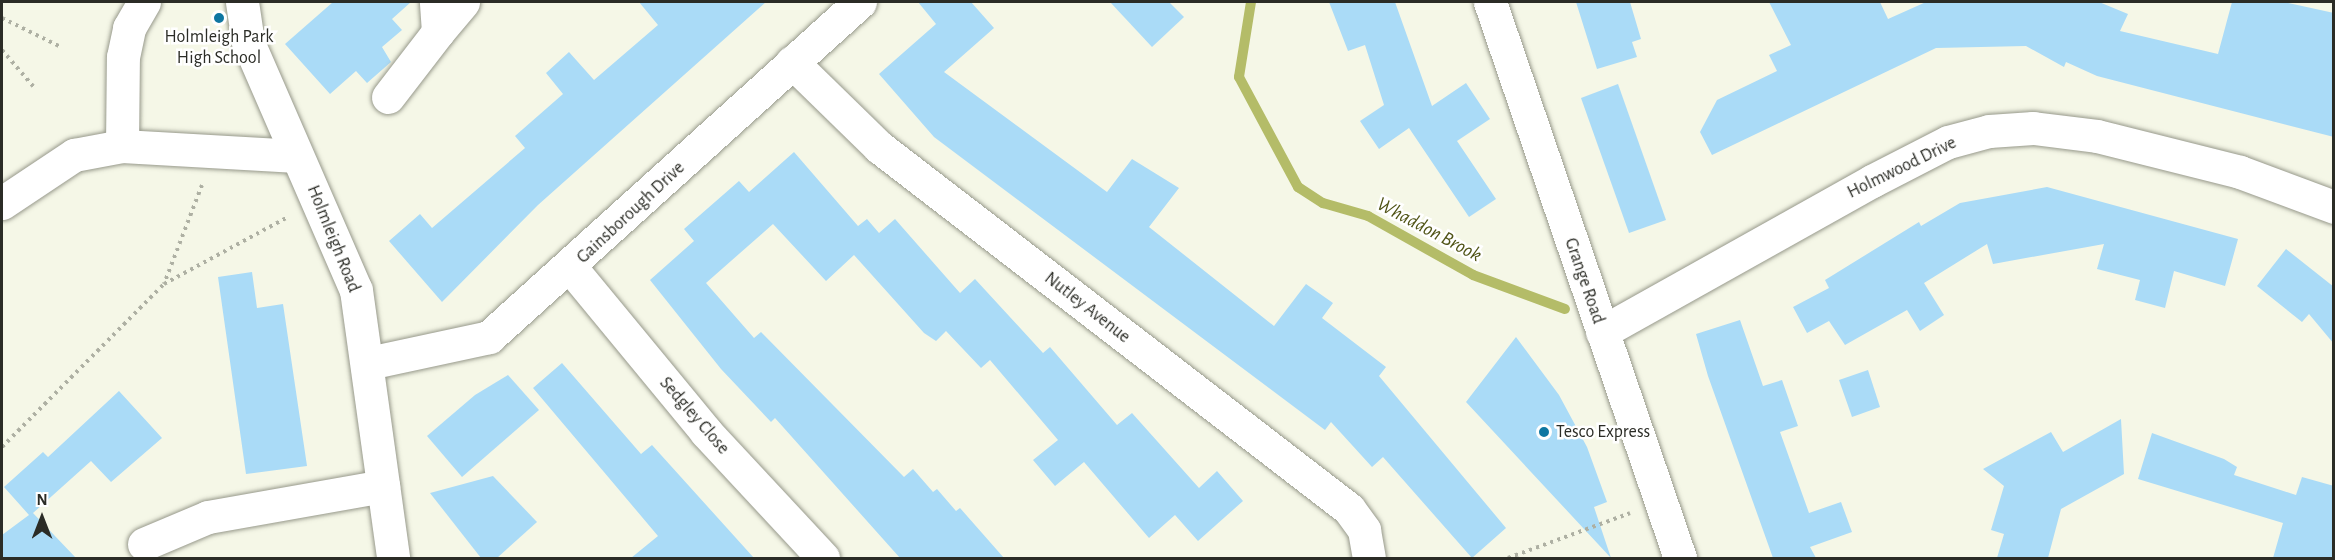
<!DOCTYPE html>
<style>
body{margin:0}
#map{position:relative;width:2335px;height:560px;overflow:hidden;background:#f5f7e7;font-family:"Alegreya Sans",sans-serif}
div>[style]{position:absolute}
.stream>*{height:10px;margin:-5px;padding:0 5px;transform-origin:5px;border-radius:5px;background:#b4bc68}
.building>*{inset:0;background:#aadbf7}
.path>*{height:4px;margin-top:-2px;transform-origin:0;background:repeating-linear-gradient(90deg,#aeb0a3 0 3px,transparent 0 7.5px)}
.roads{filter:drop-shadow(0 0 2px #97998b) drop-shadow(0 0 2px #97998b)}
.minor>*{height:33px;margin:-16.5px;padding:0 16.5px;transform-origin:16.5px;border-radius:16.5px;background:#fff}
.dots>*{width:16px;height:16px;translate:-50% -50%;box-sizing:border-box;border:3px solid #fff;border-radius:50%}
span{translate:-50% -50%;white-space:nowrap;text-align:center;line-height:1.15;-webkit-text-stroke:5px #fff;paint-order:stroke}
.poi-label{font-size:18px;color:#2b2c26}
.left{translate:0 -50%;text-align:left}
.street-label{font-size:18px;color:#2b2c26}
.water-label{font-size:20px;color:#4f5315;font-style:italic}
.frame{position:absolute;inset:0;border:3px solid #2b2c26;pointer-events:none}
.north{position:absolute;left:12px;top:488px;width:60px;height:60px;-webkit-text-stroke:4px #fff;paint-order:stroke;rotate:0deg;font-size:16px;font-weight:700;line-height:24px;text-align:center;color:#2b2c26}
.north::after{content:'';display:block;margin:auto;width:21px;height:27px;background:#2b2c26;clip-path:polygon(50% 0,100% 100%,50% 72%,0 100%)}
</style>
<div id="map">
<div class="stream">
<div style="left:1251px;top:2px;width:76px;rotate:99.1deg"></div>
<div style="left:1239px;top:77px;width:125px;rotate:61.8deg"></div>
<div style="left:1298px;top:187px;width:30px;rotate:33deg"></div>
<div style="left:1323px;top:203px;width:47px;rotate:16.1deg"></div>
<div style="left:1368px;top:216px;width:120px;rotate:29.3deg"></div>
<div style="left:1473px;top:275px;width:98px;rotate:20.3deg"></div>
</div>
<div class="building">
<div style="clip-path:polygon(333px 2px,411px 2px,392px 19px,402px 30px,382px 47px,391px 62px,367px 83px,356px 71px,330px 94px,285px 44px)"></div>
<div style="clip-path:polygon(639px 2px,766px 2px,538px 205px,442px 302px,389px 241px,420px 214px,432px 228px,525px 148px,515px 136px,563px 94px,546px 73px,569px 52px,594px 80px,658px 25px)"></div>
<div style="clip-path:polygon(918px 2px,971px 2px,994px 28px,944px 72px,1107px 192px,1132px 159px,1179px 188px,1149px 227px,1274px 326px,1306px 284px,1333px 303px,1322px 318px,1386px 367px,1379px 376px,1506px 528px,1472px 558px,1383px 457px,1372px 467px,1331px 422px,1325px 430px,934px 137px,879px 74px,936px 24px)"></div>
<div style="clip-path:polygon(1110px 2px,1169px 2px,1184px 17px,1152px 47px)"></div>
<div style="clip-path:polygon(1329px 2px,1395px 2px,1432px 106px,1466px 83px,1490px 119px,1457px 141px,1496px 199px,1469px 217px,1409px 128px,1379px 149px,1360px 121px,1384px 105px,1365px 45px,1348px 51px)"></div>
<div style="clip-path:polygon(1576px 2px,1630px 2px,1641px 39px,1632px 42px,1637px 57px,1597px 69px)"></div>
<div style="clip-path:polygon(1769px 2px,1880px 2px,1888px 19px,1926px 2px,2099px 2px,2128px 14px,2120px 31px,2218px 54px,2232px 2px,2284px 2px,2334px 13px,2334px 137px,2097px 76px,2066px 62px,2064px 67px,2026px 46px,1936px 48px,1712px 155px,1700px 132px,1717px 100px,1777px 71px,1769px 55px,1791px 45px)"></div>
<div style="clip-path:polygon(1618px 84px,1666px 220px,1629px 233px,1581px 98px)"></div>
<div style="clip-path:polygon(794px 152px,858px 226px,867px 219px,879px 233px,895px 219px,960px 293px,975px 279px,1043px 353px,1050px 347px,1117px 425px,1132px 413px,1199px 488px,1217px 471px,1243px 501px,1198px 541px,1175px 515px,1149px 538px,1084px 462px,1055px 486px,1033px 460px,1058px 440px,990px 360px,981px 368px,946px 331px,936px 341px,924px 333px,854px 255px,826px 281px,773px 224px,706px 283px,754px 338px,761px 332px,904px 477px,913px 469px,933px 492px,937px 489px,956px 511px,960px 508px,1004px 558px,900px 558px,775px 418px,771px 422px,721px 369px,650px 280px,694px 241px,684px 229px,739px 181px,749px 192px)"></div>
<div style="clip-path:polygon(2047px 187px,2238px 239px,2225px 286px,2174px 271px,2165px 308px,2135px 300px,2140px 280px,2097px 269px,2104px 244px,1993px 264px,1987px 244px,1924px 283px,1944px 315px,1920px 331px,1907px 310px,1845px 345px,1829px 321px,1807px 333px,1793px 307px,1829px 288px,1825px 280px,1919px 222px,1921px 226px,1960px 203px)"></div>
<div style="clip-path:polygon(2286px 249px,2334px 287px,2334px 344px,2309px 314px,2302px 322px,2257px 286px)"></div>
<div style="clip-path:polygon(252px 272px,257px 308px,283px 304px,307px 466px,246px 474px,218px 277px)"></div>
<div style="clip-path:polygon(1740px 320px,1763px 386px,1782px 380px,1798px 426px,1780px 432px,1809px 513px,1841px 502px,1852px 532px,1810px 547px,1816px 558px,1773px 558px,1708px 376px,1696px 334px)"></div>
<div style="clip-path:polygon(1516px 337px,1559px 395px,1587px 447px,1607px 502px,1594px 507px,1611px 558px,1466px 402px)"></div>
<div style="clip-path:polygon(562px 363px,641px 454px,652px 445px,754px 558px,631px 558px,658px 536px,533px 388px)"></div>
<div style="clip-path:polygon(1868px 370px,1880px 407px,1852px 417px,1839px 380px)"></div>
<div style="clip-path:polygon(508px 375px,539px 410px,462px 477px,427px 436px,475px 395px)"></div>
<div style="clip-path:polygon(119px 391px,162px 438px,111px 482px,91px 461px,33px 513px,76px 558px,2px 558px,2px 535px,29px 515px,4px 487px,43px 452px,48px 457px)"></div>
<div style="clip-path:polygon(2121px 419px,2124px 474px,2061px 509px,2048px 558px,1997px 558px,2004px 534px,1991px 530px,2004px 486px,1983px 469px,2051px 432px,2063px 452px)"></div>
<div style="clip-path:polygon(2152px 433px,2224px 459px,2237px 467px,2234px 475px,2296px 495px,2302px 477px,2334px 486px,2334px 558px,2273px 558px,2283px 523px,2138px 479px)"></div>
<div style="clip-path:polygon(493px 476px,537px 522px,497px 558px,481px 558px,430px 493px)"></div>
</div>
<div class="path">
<div style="left:2px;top:18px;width:64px;rotate:26.2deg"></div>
<div style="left:2px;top:50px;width:48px;rotate:49.3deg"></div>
<div style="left:202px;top:185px;width:106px;rotate:111deg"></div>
<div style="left:164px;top:284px;width:141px;rotate:-28.4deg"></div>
<div style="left:2px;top:447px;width:230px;rotate:-45.2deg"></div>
<div style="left:1508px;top:558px;width:130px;rotate:-20.2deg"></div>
</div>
<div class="roads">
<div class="minor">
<div style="left:242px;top:2px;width:40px;rotate:81.5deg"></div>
<div style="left:248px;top:42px;width:270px;rotate:66.5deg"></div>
<div style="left:356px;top:290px;width:271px;rotate:82.1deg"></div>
<div style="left:1490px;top:2px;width:588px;rotate:71.13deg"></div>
<div style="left:438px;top:32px;width:39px;rotate:-50deg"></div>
<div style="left:792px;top:62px;width:122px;rotate:44.3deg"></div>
<div style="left:879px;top:147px;width:593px;rotate:37.6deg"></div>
<div style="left:1349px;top:509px;width:26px;rotate:54deg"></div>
<div style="left:1364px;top:530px;width:28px;rotate:80deg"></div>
<div style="left:388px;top:97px;width:82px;rotate:-52.4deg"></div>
<div style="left:438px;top:32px;width:30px;rotate:-94deg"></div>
<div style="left:122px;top:146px;width:89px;rotate:-89.4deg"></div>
<div style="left:123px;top:57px;width:30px;rotate:-78deg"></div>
<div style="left:129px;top:28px;width:30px;rotate:-60deg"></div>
<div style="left:2px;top:203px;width:87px;rotate:-33.7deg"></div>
<div style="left:74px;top:155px;width:49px;rotate:-10.6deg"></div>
<div style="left:122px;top:146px;width:175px;rotate:3.3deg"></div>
<div style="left:571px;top:268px;width:212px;rotate:50.5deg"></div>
<div style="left:706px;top:432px;width:172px;rotate:47.1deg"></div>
<div style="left:1602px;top:332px;width:309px;rotate:-29.2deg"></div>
<div style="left:1872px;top:181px;width:85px;rotate:-27.2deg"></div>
<div style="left:1948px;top:142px;width:42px;rotate:-15deg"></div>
<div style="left:1989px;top:131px;width:44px;rotate:-3.9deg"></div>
<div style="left:2033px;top:128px;width:64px;rotate:7.1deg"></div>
<div style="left:2097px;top:136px;width:147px;rotate:14.1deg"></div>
<div style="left:2240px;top:172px;width:100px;rotate:20.4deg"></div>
<div style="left:369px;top:363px;width:123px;rotate:-12.2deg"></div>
<div style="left:489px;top:337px;width:500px;rotate:-42.1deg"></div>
<div style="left:144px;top:544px;width:69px;rotate:-22.9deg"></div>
<div style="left:208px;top:517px;width:178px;rotate:-10deg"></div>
</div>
</div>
<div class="dots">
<div style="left:219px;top:18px;background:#0e76a1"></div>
<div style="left:1544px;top:432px;background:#0e76a1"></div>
</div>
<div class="poi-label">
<span style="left:219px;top:48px">Holmleigh Park<br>High School</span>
<span class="left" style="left:1556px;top:432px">Tesco Express</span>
</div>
<div class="street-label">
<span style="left:1902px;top:168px;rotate:-26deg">Holmwood Drive</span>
<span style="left:631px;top:213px;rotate:-43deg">Gainsborough Drive</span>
<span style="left:333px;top:239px;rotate:68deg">Holmleigh Road</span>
<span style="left:1584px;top:281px;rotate:71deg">Grange Road</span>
<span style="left:1087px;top:308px;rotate:38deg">Nutley Avenue</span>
<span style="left:694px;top:416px;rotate:49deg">Sedgley Close</span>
</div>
<div class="water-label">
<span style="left:1429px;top:230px;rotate:28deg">Whaddon Brook</span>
</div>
<div class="frame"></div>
<div class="north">N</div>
</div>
